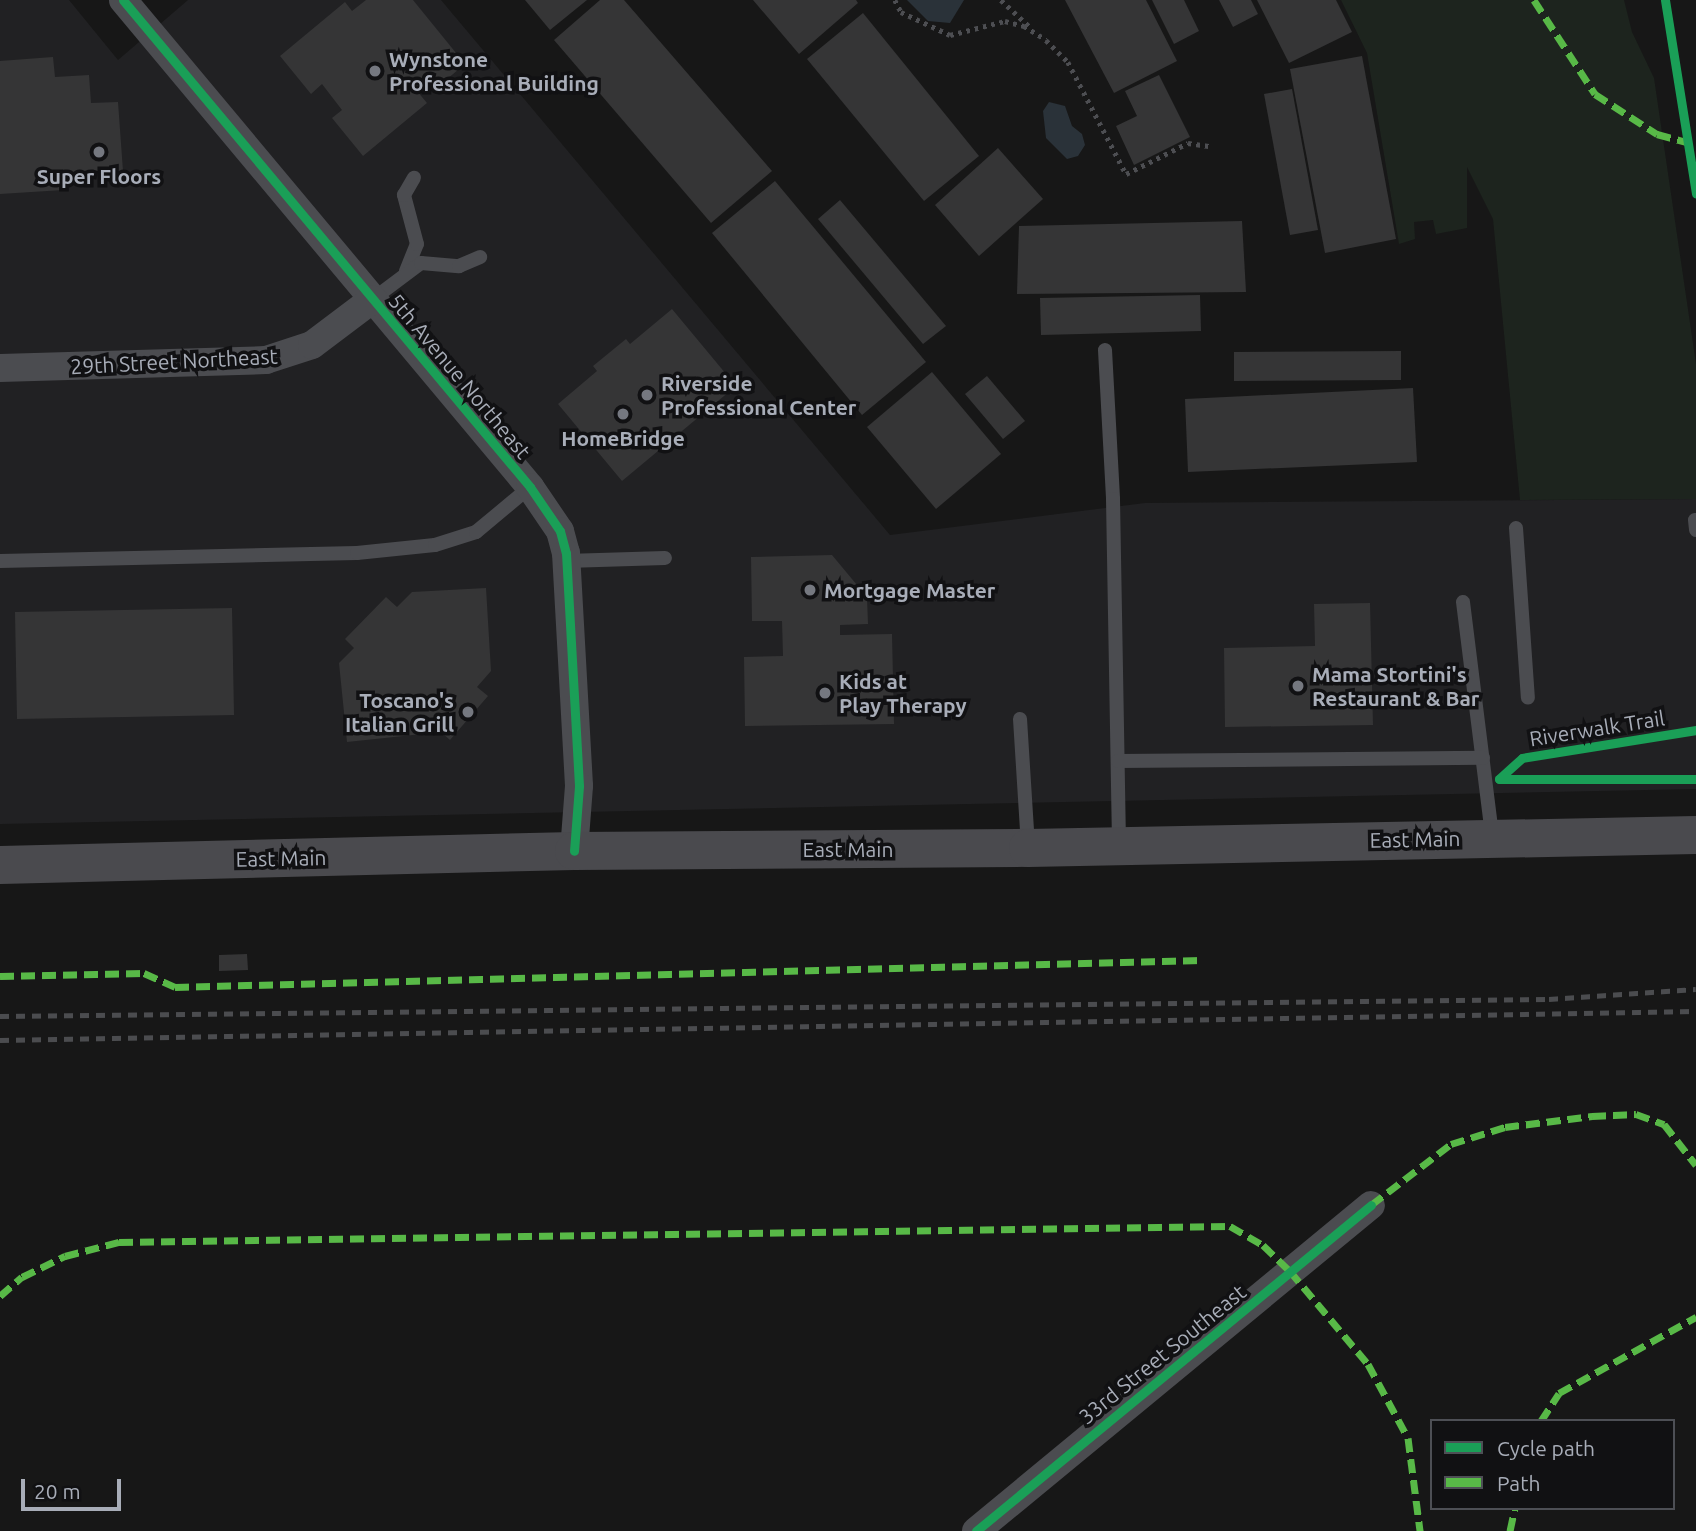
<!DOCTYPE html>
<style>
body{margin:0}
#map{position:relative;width:1696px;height:1531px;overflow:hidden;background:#171717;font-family:Ubuntu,sans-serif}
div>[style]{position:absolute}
.built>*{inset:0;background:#212123}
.green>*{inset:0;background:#1d241e}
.water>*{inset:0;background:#2a3239}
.building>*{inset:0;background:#353536}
.path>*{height:4.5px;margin-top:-2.25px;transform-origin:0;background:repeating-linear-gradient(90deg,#4d4e52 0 3.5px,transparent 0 8.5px)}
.lane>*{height:14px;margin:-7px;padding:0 7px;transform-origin:7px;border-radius:7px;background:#4b4c50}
.street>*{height:28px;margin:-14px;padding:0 14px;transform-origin:14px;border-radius:14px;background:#4b4c50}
.secondary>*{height:38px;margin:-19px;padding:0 19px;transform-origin:19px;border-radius:19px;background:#4a4a4e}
.rail>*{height:5px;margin-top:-2.5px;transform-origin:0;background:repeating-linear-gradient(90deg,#4b4c4f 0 9px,transparent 0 16px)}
.quiet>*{height:7px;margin-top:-3.5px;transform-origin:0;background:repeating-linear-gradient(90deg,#58b947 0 14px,transparent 0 21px)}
.cycleway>*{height:9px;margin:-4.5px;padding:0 4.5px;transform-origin:4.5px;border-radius:4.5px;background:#1a9f57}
.dots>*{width:19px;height:19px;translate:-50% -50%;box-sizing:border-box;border:4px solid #111113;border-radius:50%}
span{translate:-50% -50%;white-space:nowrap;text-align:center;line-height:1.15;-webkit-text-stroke:7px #111113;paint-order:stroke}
.poi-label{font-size:21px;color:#a8adb8;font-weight:700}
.left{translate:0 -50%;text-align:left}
.right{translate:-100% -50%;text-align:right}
.street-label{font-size:21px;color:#a8adb8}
.legend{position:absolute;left:1430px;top:1419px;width:245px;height:91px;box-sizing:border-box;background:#111113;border:2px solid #4d4f55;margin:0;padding:9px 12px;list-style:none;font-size:21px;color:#a8adb8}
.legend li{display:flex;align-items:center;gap:14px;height:35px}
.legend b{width:35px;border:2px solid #4d4f55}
.scale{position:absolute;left:21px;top:1479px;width:100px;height:32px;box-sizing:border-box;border:4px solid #a8adb8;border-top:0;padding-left:9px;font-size:21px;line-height:24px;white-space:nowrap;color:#a8adb8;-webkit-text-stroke:5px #111113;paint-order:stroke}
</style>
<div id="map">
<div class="built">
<div style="clip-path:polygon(0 0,69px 0,118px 60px,188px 0,441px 0,890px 535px,1145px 503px,1696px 499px,1696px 789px,0 824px)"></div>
</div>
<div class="green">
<div style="clip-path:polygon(1341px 0,1624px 0,1632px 32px,1654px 78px,1696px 364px,1696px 499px,1520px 500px,1493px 219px,1467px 167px,1467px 228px,1436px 234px,1433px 220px,1414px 222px,1415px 239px,1399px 244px,1367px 53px)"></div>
</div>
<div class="water">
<div style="clip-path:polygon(907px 0,964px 0,950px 23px,928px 21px)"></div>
<div style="clip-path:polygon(1049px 102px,1065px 106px,1072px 126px,1082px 134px,1085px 145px,1078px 156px,1067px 159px,1046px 138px,1043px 111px)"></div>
</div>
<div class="building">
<div style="clip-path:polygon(366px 0,413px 0,465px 64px,440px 85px,433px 78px,417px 91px,427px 103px,363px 156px,332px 118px,342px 110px,322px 84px,311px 94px,280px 56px,345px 2px,352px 11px)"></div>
<div style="clip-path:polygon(525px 0,587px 0,550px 30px)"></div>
<div style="clip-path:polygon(600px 0,624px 0,772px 171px,711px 223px,554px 40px)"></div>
<div style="clip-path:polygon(753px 0,856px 0,858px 3px,799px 54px)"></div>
<div style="clip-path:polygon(1065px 0,1146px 0,1177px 61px,1114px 93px)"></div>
<div style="clip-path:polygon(1152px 0,1184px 0,1199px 31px,1174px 44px)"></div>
<div style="clip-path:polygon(1219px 0,1251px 0,1258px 14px,1233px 27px)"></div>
<div style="clip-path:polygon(1257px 0,1336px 0,1352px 32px,1289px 63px)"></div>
<div style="clip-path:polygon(863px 13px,979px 156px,924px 201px,807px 59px)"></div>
<div style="clip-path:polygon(1362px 56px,1396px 239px,1325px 253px,1290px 69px)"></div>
<div style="clip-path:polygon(53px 57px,55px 77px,89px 75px,91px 103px,118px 102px,123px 171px,62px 175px,63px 190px,0 194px,0 61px)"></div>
<div style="clip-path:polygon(1159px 75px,1190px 137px,1134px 165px,1116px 126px,1137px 116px,1125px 91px)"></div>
<div style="clip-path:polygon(1292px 89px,1318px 230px,1290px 235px,1264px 94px)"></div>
<div style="clip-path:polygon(998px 148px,1043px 199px,979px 256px,935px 205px)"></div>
<div style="clip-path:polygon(775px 181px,926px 362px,862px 415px,712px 233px)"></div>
<div style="clip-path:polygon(840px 200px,946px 326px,923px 344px,818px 219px)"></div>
<div style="clip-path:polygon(1242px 221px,1246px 292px,1017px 294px,1019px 226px)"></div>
<div style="clip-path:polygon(1200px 295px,1201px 331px,1041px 335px,1040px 298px)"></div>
<div style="clip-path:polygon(672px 309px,736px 386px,622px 481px,558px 404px,597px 371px,593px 366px,626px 339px,630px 344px)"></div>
<div style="clip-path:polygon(1401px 351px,1401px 380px,1234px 381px,1234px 352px)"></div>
<div style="clip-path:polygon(932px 372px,1001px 454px,936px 509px,867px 427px)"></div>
<div style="clip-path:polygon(987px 376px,1025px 421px,1003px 439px,965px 394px)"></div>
<div style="clip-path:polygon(1413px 388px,1417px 462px,1188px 472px,1185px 399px)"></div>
<div style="clip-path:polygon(832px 555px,867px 597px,868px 624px,840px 625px,840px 635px,892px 634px,894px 724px,745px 726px,744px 657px,783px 656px,782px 621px,752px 621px,751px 557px)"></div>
<div style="clip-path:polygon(486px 588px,491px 671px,477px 687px,488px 696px,450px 740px,441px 732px,347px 742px,339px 663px,354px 648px,345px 639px,386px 597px,397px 607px,412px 592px)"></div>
<div style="clip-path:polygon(1370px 603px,1373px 725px,1225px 727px,1224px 648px,1315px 646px,1314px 604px)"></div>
<div style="clip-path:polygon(232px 608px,234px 715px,17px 719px,15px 612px)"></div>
<div style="clip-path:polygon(247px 954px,248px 970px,219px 971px,219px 955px)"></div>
</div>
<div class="path">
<div style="left:895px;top:0;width:13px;rotate:63deg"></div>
<div style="left:901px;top:12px;width:54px;rotate:25.1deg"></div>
<div style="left:950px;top:35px;width:57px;rotate:-14.3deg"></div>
<div style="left:1005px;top:21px;width:20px;rotate:15deg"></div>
<div style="left:1024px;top:26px;width:26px;rotate:32deg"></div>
<div style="left:1046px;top:40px;width:31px;rotate:45deg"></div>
<div style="left:1068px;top:62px;width:126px;rotate:62.6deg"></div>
<div style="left:1126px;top:174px;width:69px;rotate:-26.6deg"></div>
<div style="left:1188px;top:143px;width:21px;rotate:8deg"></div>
<div style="left:1001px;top:0;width:41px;rotate:43deg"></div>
</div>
<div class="lane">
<div style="left:406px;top:271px;width:29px;rotate:-68deg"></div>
<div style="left:417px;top:244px;width:51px;rotate:-104.9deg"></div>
<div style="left:404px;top:195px;width:20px;rotate:-60deg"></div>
<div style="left:373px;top:299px;width:60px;rotate:-36.9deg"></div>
<div style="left:421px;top:263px;width:38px;rotate:5deg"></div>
<div style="left:459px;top:266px;width:23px;rotate:-23deg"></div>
<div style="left:1105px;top:350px;width:149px;rotate:86.9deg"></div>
<div style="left:1113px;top:499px;width:346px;rotate:89deg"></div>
<div style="left:1695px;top:520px;width:10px;rotate:84deg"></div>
<div style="left:1516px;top:528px;width:170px;rotate:86deg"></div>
<div style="left:0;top:561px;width:357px;rotate:-1.3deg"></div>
<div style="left:357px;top:553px;width:78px;rotate:-5.9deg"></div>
<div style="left:435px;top:545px;width:43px;rotate:-17.6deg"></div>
<div style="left:476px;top:532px;width:70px;rotate:-39.8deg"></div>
<div style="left:566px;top:561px;width:99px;rotate:-1.7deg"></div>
<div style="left:1463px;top:602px;width:236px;rotate:82.9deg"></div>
<div style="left:1020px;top:719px;width:128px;rotate:86.4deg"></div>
<div style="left:1118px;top:761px;width:365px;rotate:-0.5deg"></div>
</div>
<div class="street">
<div style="left:123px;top:0;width:635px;rotate:50.11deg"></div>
<div style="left:530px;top:487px;width:53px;rotate:55.7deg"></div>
<div style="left:560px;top:531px;width:23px;rotate:75deg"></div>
<div style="left:566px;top:553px;width:233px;rotate:86.8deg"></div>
<div style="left:579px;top:786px;width:65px;rotate:94.4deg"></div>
<div style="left:0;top:368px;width:266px;rotate:-1.7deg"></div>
<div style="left:266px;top:360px;width:48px;rotate:-18.1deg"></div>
<div style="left:312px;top:345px;width:76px;rotate:-37deg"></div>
<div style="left:976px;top:1531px;width:512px;rotate:-39.53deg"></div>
</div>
<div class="secondary">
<div style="left:0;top:865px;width:574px;rotate:-1.4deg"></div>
<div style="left:574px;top:851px;width:454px;rotate:-0.4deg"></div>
<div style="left:1028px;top:848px;width:668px;rotate:-1.11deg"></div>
</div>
<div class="rail">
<div style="left:0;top:1016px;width:1549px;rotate:-0.63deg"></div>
<div style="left:1549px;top:999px;width:147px;rotate:-3.9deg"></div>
<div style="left:0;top:1040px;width:1696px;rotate:-0.98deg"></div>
</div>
<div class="quiet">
<div style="left:1534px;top:0;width:112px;rotate:57deg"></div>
<div style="left:1595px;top:94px;width:74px;rotate:32.8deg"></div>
<div style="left:1657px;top:134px;width:31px;rotate:15deg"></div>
<div style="left:0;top:976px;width:144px;rotate:-1.2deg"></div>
<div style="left:144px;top:973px;width:34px;rotate:24deg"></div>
<div style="left:175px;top:987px;width:1027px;rotate:-1.51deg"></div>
<div style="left:1371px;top:1205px;width:101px;rotate:-37.3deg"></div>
<div style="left:1451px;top:1144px;width:57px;rotate:-17.5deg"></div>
<div style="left:1505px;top:1127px;width:88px;rotate:-7.2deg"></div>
<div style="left:1592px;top:1116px;width:44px;rotate:-2.6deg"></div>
<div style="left:1636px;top:1114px;width:30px;rotate:20deg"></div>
<div style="left:1664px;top:1124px;width:52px;rotate:52deg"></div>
<div style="left:0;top:1296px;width:29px;rotate:-41deg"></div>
<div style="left:22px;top:1277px;width:48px;rotate:-26deg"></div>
<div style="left:65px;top:1256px;width:56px;rotate:-14.5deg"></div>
<div style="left:119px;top:1242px;width:1111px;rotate:-0.83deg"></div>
<div style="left:1230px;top:1226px;width:38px;rotate:30deg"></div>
<div style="left:1263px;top:1245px;width:37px;rotate:44deg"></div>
<div style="left:1290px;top:1271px;width:121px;rotate:50deg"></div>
<div style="left:1368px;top:1364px;width:84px;rotate:61.6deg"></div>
<div style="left:1408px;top:1438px;width:94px;rotate:82.6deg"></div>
<div style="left:1541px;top:1421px;width:33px;rotate:-57deg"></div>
<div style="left:1559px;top:1393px;width:157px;rotate:-29deg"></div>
<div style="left:1510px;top:1531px;width:24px;rotate:-78deg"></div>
</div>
<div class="cycleway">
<div style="left:123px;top:0;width:635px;rotate:50.11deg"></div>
<div style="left:530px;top:487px;width:53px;rotate:55.7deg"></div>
<div style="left:560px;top:531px;width:23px;rotate:75deg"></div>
<div style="left:566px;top:553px;width:233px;rotate:86.8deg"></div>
<div style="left:579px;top:786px;width:65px;rotate:94.4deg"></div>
<div style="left:1665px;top:0;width:196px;rotate:80.9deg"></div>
<div style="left:1696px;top:730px;width:176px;rotate:170.9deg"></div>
<div style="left:1522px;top:758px;width:31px;rotate:138deg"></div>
<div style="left:1499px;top:779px;width:197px"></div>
<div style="left:976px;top:1531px;width:512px;rotate:-39.53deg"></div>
</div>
<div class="dots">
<div style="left:375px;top:71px;background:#757880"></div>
<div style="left:99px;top:152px;background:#757880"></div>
<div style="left:647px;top:395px;background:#757880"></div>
<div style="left:623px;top:414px;background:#757880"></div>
<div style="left:810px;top:590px;background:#757880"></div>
<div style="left:1298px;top:686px;background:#757880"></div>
<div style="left:825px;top:693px;background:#757880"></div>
<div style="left:468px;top:712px;background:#757880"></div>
</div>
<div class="poi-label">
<span class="left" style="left:389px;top:71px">Wynstone<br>Professional Building</span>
<span style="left:99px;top:176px">Super Floors</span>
<span class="left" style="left:661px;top:395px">Riverside<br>Professional Center</span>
<span style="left:623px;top:438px">HomeBridge</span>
<span class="left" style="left:824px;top:590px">Mortgage Master</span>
<span class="left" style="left:1312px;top:686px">Mama Stortini's<br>Restaurant &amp; Bar</span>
<span class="left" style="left:839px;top:693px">Kids at<br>Play Therapy</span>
<span class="right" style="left:454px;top:712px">Toscano's<br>Italian Grill</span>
</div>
<div class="street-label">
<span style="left:174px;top:361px;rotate:-3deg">29th Street Northeast</span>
<span style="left:460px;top:376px;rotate:50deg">5th Avenue Northeast</span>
<span style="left:1597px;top:728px;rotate:-9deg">Riverwalk Trail</span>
<span style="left:1415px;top:839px;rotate:-1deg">East Main</span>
<span style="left:848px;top:849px">East Main</span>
<span style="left:281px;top:858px;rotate:-1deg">East Main</span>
<span style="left:1162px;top:1354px;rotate:-39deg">33rd Street Southeast</span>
</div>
<ul class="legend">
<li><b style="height:9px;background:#1a9f57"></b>Cycle path</li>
<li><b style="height:9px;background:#58b947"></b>Path</li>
</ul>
<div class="scale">20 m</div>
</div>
